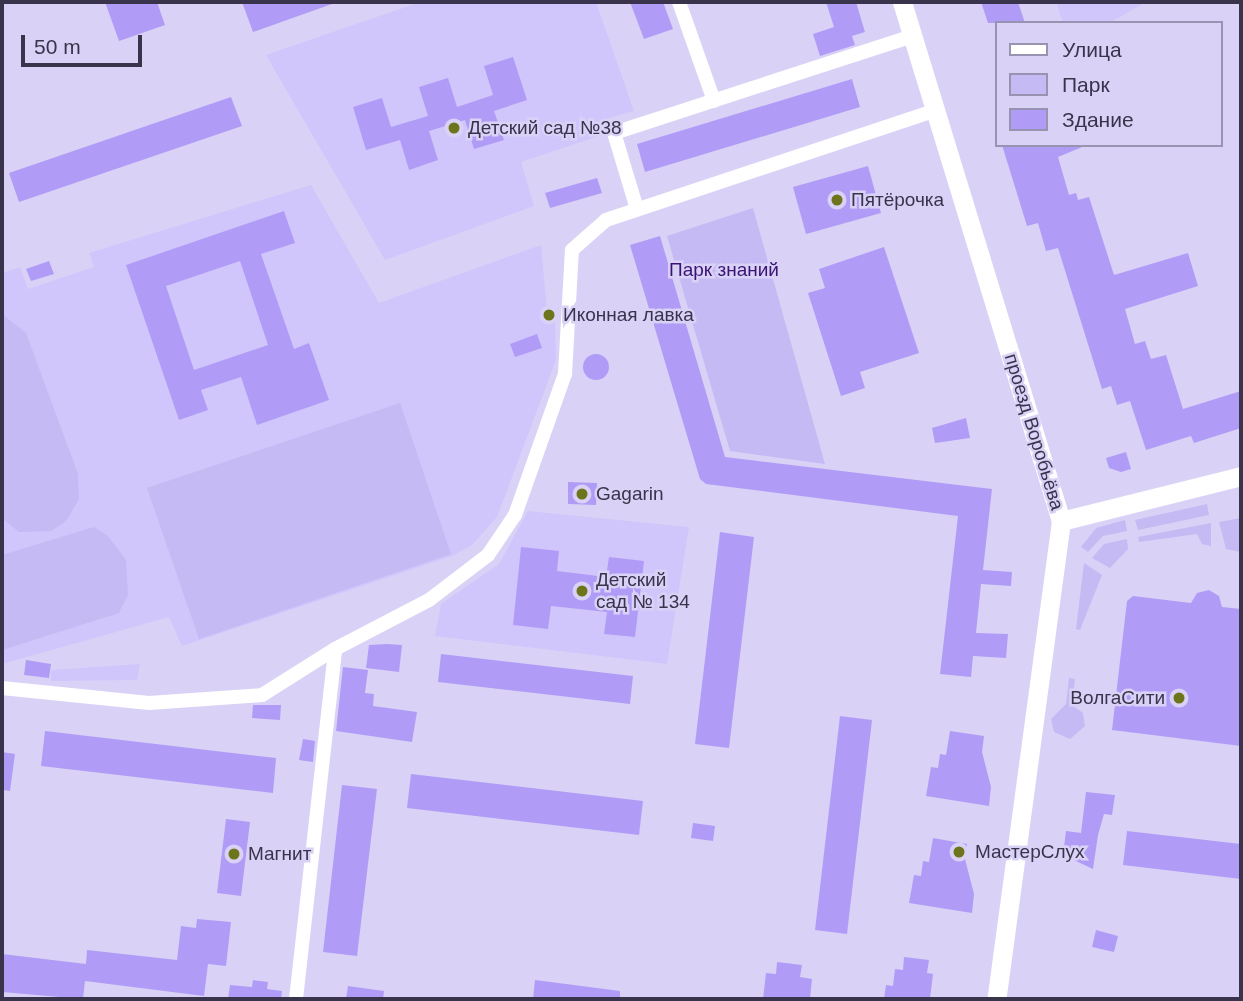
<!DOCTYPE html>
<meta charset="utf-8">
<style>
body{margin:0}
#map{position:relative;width:1243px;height:1001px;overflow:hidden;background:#d9d2f6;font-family:Helvetica,sans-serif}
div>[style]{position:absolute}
.built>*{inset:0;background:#d0c6fb}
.green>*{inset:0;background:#c5baf3}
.building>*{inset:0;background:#b09cf6}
.round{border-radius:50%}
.street>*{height:14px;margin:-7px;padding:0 7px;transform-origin:7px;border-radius:7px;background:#fff}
.secondary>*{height:19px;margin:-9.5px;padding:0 9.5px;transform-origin:9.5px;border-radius:9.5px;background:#fff}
.dots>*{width:19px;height:19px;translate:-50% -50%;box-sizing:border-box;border:4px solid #d9d2f6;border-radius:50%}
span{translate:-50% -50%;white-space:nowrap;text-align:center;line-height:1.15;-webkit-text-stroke:5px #d9d2f6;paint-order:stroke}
.poi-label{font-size:19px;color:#39344c}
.left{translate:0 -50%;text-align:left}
.right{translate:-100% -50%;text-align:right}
.park-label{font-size:19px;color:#3a1375}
.street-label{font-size:19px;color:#39344c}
.frame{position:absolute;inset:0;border:4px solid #39344c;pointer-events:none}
.legend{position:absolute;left:995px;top:21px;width:228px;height:126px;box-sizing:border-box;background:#d9d2f6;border:2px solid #9993b2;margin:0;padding:9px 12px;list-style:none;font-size:21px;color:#39344c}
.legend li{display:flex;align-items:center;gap:14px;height:35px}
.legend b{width:35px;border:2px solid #9993b2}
.scale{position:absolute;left:21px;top:35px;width:121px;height:32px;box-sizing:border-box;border:4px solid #39344c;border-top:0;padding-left:9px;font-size:21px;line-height:24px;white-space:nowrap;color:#39344c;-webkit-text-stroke:5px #d9d2f6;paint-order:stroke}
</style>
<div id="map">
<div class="built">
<div style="clip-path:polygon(420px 2px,596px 2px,634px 111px,599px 121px,602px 135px,521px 162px,534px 206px,385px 260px,266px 55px)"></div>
<div style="clip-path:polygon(1056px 2px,1146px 2px,1109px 23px,1063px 23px)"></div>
<div style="clip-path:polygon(311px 185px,379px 303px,541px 245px,547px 311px,552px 310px,555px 320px,556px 360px,497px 517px,472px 545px,452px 556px,182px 646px,169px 617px,2px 664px,2px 273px,20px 267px,28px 289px,94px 267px,89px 253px)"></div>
<div style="clip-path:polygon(528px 511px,689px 527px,667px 664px,435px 636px,441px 604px,499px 564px)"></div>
<div style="clip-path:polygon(140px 664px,137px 680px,51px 681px,51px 670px)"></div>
</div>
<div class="green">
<div style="clip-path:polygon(753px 208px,825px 464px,730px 451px,667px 236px)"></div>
<div style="clip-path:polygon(2px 314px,26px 333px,78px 474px,79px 499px,66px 521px,51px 531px,19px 532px,2px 518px)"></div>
<div style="clip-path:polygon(400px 403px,451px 554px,199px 639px,147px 488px)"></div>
<div style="clip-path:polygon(1207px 504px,1209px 515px,1138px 530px,1135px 520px)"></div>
<div style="clip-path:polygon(1241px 518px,1241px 552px,1226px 549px,1219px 522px)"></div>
<div style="clip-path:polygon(1125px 520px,1127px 531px,1103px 536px,1088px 552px,1081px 547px,1096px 528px)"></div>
<div style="clip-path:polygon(1211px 523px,1211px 546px,1202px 544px,1197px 534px,1139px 542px,1138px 537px)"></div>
<div style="clip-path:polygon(94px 527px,108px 536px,126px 560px,128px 595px,119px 613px,2px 650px,2px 555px)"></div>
<div style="clip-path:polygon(1127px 539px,1128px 549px,1110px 568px,1092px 558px,1104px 544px)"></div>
<div style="clip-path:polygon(1084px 563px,1102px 575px,1080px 630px,1076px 629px)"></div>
<div style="clip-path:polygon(1069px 678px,1075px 679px,1072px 705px,1083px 713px,1085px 726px,1070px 739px,1054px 732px,1051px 719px,1066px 704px)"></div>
</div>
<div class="building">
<div style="clip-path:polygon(105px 2px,157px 2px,165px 25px,119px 41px)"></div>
<div style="clip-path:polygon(242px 2px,332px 2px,332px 4px,253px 32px)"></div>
<div style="clip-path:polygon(630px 2px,663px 2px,673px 29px,644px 39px)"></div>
<div style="clip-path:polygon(826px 2px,856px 2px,865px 32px,852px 36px,855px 45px,820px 56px,813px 34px,834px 27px)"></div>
<div style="clip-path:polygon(981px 2px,1018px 2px,1025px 23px,988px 23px)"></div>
<div style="clip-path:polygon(513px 57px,527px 100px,494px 111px,504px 140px,474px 149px,465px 120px,429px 131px,438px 160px,409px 170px,400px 140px,366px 150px,353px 107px,382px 98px,391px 127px,428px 116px,419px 87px,448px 78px,457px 107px,493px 95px,484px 66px)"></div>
<div style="clip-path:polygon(852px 79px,860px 107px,645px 172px,637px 144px)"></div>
<div style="clip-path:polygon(231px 97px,242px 126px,19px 202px,9px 173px)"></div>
<div style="clip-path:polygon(1002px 145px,1087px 145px,1058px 157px,1069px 195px,1076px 193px,1078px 200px,1089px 197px,1114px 275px,1188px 253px,1198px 286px,1125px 309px,1135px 344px,1145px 341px,1151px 359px,1166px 355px,1183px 409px,1241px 391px,1241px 428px,1194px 443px,1191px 436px,1146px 450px,1130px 401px,1117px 405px,1111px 386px,1102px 389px,1058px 248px,1046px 251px,1038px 223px,1027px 226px)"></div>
<div style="clip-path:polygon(868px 166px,881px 213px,806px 234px,793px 187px)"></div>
<div style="clip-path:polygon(597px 178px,602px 193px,550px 208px,545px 193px)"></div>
<div style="clip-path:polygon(evenodd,284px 211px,295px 243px,261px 254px,294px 349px,309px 343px,329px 400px,257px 425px,241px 377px,201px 390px,208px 410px,179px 420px,126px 265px,284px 211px,240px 261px,268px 345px,194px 370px,166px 286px,240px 261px)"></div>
<div style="clip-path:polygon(660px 236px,725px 457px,992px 489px,983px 570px,1012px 572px,1011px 586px,981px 584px,976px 633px,1008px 634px,1006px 658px,973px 656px,971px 677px,940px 674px,958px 516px,706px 484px,700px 479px,630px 245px)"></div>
<div style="clip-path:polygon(884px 247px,919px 353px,860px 372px,865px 388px,841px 396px,808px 293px,825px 288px,819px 269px)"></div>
<div style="clip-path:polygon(49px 261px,54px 274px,31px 281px,26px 269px)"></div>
<div style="clip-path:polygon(537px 334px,542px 348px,515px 357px,510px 344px)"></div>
<div class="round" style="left:583px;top:354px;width:26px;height:26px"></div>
<div style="clip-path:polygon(966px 418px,970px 438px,935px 443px,932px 428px)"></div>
<div style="clip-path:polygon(1126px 452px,1131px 469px,1121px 472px,1109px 468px,1106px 458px)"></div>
<div style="clip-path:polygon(568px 482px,597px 483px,596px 505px,568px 504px)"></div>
<div style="clip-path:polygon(720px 532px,754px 537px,729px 748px,695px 744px)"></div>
<div style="clip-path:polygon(521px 547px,559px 551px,557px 571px,606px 577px,609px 557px,644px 561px,635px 637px,604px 634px,607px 612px,551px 606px,548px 629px,513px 625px)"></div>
<div style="clip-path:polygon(1209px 590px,1219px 596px,1222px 607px,1241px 609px,1241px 746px,1112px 730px,1127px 601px,1133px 596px,1191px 603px,1197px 593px)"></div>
<div style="clip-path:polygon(387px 644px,402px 645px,399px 672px,366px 668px,369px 645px)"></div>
<div style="clip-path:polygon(441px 654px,633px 676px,630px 704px,438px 682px)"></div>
<div style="clip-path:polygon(26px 660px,51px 664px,49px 678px,24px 675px)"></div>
<div style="clip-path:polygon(343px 667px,368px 670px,365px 693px,374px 694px,373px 706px,417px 712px,412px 742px,336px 731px)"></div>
<div style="clip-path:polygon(253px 705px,281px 705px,280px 720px,252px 718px)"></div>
<div style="clip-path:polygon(840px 716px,872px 720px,847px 934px,815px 930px)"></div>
<div style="clip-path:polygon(45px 731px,276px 758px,273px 793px,41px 766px)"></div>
<div style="clip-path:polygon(950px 731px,984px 736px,982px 752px,991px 787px,989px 806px,926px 796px,931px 767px,938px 768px,940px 754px,946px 755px)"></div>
<div style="clip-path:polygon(303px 739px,315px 741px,313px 762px,299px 760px)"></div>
<div style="clip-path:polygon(2px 752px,15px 754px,10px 791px,2px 790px)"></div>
<div style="clip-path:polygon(411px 774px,643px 801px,639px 835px,407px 808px)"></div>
<div style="clip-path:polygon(342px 785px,377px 789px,357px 956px,323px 952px)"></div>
<div style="clip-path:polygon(1086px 792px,1115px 795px,1112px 815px,1104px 814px,1098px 835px,1093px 869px,1063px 855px,1066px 831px,1081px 833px)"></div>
<div style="clip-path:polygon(226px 819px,250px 822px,241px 896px,217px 893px)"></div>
<div style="clip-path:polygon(693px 823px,715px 826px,713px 841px,691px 838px)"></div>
<div style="clip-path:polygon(1127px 831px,1241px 844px,1241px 879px,1123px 865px)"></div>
<div style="clip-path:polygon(933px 838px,967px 844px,965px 859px,974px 894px,972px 913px,909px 903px,914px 875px,921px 876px,923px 861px,929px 862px)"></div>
<div style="clip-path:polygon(197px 919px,231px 922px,226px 966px,208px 964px,204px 996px,85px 981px,83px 999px,2px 992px,2px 954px,86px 964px,87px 950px,177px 960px,181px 926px,196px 928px)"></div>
<div style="clip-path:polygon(1096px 930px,1118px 936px,1114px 952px,1092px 947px)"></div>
<div style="clip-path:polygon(904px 957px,929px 960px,927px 973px,933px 974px,930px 999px,884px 999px,886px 985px,893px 986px,895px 969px,903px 970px)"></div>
<div style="clip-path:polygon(777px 962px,802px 965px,800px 977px,812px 979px,810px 999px,763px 999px,766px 973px,776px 974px)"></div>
<div style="clip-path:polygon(253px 980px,268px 982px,267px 989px,282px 991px,281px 999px,228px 999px,230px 985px,252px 987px)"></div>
<div style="clip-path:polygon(535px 980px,620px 991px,620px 999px,533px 999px)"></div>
<div style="clip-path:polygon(348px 986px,384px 991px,383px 999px,346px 999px)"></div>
</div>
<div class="street">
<div style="left:679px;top:2px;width:105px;rotate:70.5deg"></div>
<div style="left:637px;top:209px;width:79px;rotate:-106.8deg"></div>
<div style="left:614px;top:133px;width:314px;rotate:-18deg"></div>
<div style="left:2px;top:688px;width:148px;rotate:5.8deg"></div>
<div style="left:149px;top:703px;width:113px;rotate:-4deg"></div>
<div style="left:262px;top:695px;width:86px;rotate:-32.2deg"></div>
<div style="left:335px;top:649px;width:106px;rotate:-27.5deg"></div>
<div style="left:429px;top:600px;width:74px;rotate:-37.3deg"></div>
<div style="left:488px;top:555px;width:48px;rotate:-56deg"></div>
<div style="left:515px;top:515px;width:150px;rotate:-70.5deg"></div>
<div style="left:565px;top:374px;width:124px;rotate:-86.8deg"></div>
<div style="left:572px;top:250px;width:45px;rotate:-41.4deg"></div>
<div style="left:606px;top:220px;width:348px;rotate:-18.4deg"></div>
<div style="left:296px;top:999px;width:352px;rotate:-83.6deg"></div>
</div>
<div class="secondary">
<div style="left:902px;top:2px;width:543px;rotate:72.97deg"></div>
<div style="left:1061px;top:521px;width:482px;rotate:97.7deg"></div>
<div style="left:1061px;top:521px;width:186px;rotate:-14deg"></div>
</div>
<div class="dots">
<div style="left:454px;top:128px;background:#6e741c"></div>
<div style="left:837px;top:200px;background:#6e741c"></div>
<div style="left:549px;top:315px;background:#6e741c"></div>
<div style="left:582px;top:494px;background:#6e741c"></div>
<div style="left:582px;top:591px;background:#6e741c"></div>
<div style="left:1179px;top:698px;background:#6e741c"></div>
<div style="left:959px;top:852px;background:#6e741c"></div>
<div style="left:234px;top:854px;background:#6e741c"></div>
</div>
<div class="poi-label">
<span class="left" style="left:468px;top:128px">Детский сад №38</span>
<span class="left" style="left:851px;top:200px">Пятёрочка</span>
<span class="left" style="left:563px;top:315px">Иконная лавка</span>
<span class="left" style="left:596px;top:494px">Gagarin</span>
<span class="left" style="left:596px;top:591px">Детский<br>сад № 134</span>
<span class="right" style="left:1165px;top:698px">ВолгаСити</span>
<span class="left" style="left:975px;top:852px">МастерСлух</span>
<span class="left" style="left:248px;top:854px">Магнит</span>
</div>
<div class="park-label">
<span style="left:724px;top:270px">Парк знаний</span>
</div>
<div class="street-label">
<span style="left:1034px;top:432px;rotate:73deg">проезд Воробьёва</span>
</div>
<div class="frame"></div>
<ul class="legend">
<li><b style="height:9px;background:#fff"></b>Улица</li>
<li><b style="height:19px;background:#c5baf3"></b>Парк</li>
<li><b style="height:19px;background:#b09cf6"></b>Здание</li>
</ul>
<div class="scale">50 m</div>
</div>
